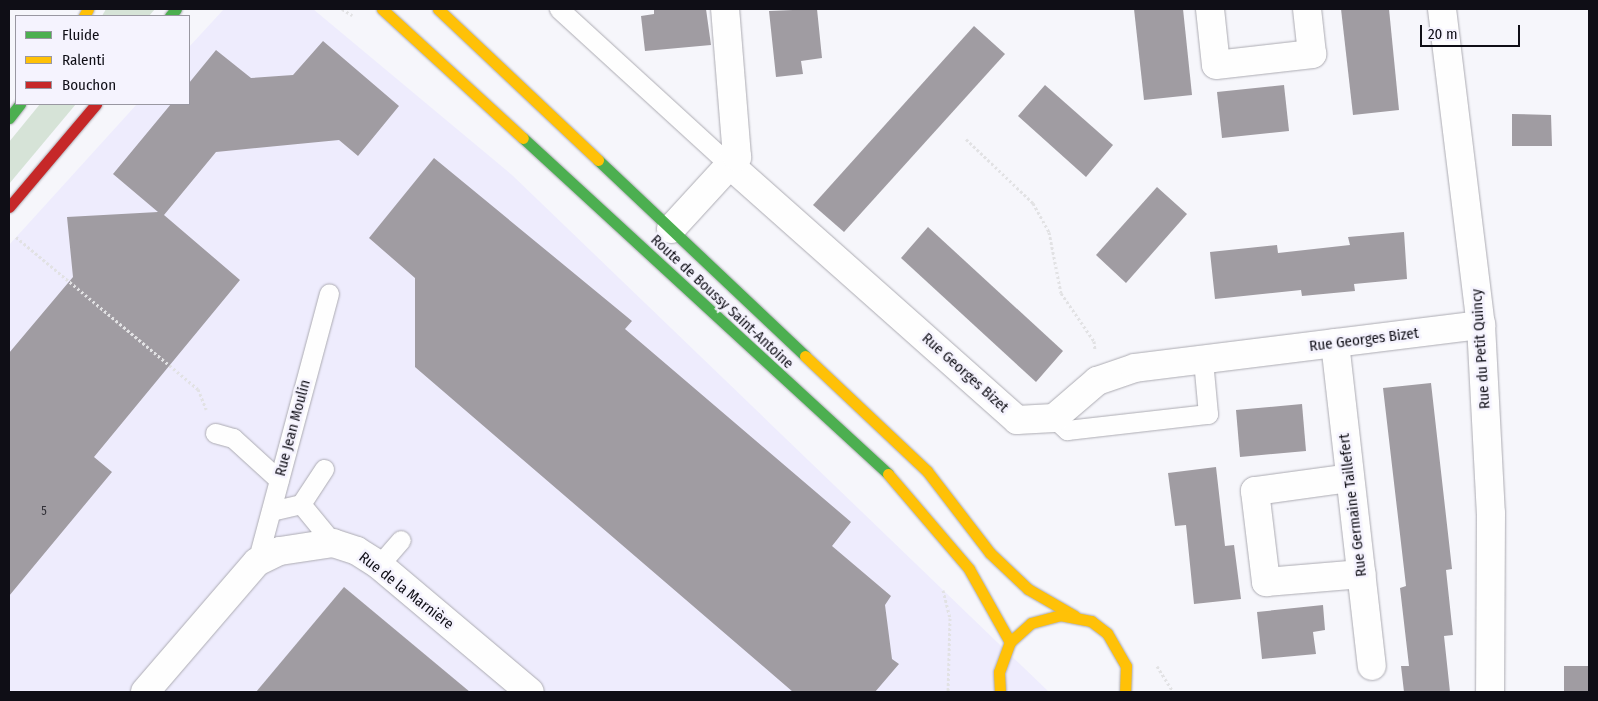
<!DOCTYPE html>
<meta charset="utf-8">
<style>
body{margin:0}
#map{position:relative;width:1598px;height:701px;overflow:hidden;background:#f6f6fb;font-family:"Fira Sans Condensed",sans-serif}
div>[style]{position:absolute}
.built>*{inset:0;background:#eeecfd}
.green>*{inset:0;background:#d6e3d7}
.building>*{inset:0;background:#a09ca2}
.path>*{height:3px;margin-top:-1.5px;transform-origin:0;background:repeating-linear-gradient(90deg,#e2e2e4 0 2.5px,transparent 0 5px)}
.roads{filter:drop-shadow(0 0 1px #acabb2) drop-shadow(0 0 1px #acabb2)}
.lane>*{height:19px;margin:-9.5px;padding:0 9.5px;transform-origin:9.5px;border-radius:9.5px;background:#fefefe}
.street>*{height:28px;margin:-14px;padding:0 14px;transform-origin:14px;border-radius:14px;background:#fefefe}
.fast>*{height:11px;margin:-5.5px;padding:0 5.5px;transform-origin:5.5px;border-radius:5.5px;background:#4caf50}
.slow>*{height:11px;margin:-5.5px;padding:0 5.5px;transform-origin:5.5px;border-radius:5.5px;background:#ffc107}
.jam>*{height:11px;margin:-5.5px;padding:0 5.5px;transform-origin:5.5px;border-radius:5.5px;background:#c62828}
span{translate:-50% -50%;white-space:nowrap;text-align:center;line-height:1.15;-webkit-text-stroke:5px #f5f3fe;paint-order:stroke}
.number-label{font-size:12px;color:#333239}
.number-label span{-webkit-text-stroke-width:0}
.street-label{font-size:15px;color:#0f0e16}
.frame{position:absolute;inset:0;border:10px solid #0f0e16;pointer-events:none}
.legend{position:absolute;left:15px;top:15px;width:175px;height:90px;box-sizing:border-box;background:#f5f3fe;border:1px solid #9997a1;margin:0;padding:6px 9px;list-style:none;font-size:15px;color:#0f0e16}
.legend li{display:flex;align-items:center;gap:10px;height:25px}
.legend b{width:25px;border:1px solid #9997a1}
.scale{position:absolute;left:1420px;top:25px;width:100px;height:22px;box-sizing:border-box;border:2px solid #0f0e16;border-top:0;padding-left:6px;font-size:15px;line-height:18px;white-space:nowrap;color:#0f0e16;-webkit-text-stroke:4px #f5f3fe;paint-order:stroke}
</style>
<div id="map">
<div class="built">
<div style="clip-path:polygon(224px 9px,313px 9px,512px 175px,1049px 692px,9px 692px,9px 245px,137px 104px,189px 104px,189px 47px)"></div>
</div>
<div class="green">
<div style="clip-path:polygon(106px 9px,155px 9px,149px 16px,102px 16px)"></div>
<div style="clip-path:polygon(40px 104px,76px 104px,9px 184px,9px 142px)"></div>
</div>
<div class="building">
<div style="clip-path:polygon(654px 9px,706px 9px,711px 45px,645px 51px,641px 16px,654px 14px)"></div>
<div style="clip-path:polygon(817px 9px,822px 58px,801px 61px,803px 74px,776px 77px,769px 11px)"></div>
<div style="clip-path:polygon(1134px 9px,1183px 9px,1192px 95px,1144px 100px)"></div>
<div style="clip-path:polygon(1341px 9px,1389px 9px,1399px 110px,1353px 115px)"></div>
<div style="clip-path:polygon(974px 26px,1005px 54px,844px 232px,813px 205px)"></div>
<div style="clip-path:polygon(323px 41px,399px 106px,358px 156px,339px 140px,216px 152px,164px 215px,240px 280px,94px 457px,112px 472px,9px 596px,9px 353px,73px 277px,67px 217px,158px 212px,113px 174px,171px 104px,189px 104px,189px 83px,216px 50px,251px 78px,293px 75px)"></div>
<div style="clip-path:polygon(1045px 85px,1113px 145px,1086px 177px,1018px 116px)"></div>
<div style="clip-path:polygon(1284px 85px,1289px 131px,1222px 138px,1217px 92px)"></div>
<div style="clip-path:polygon(1512px 114px,1551px 115px,1552px 146px,1512px 146px)"></div>
<div style="clip-path:polygon(434px 158px,632px 321px,625px 329px,851px 522px,832px 546px,891px 596px,885px 605px,892px 659px,899px 664px,875px 692px,793px 692px,415px 367px,415px 278px,369px 238px)"></div>
<div style="clip-path:polygon(1157px 187px,1187px 214px,1126px 283px,1096px 255px)"></div>
<div style="clip-path:polygon(928px 227px,1063px 351px,1036px 382px,901px 258px)"></div>
<div style="clip-path:polygon(1404px 232px,1407px 279px,1354px 284px,1355px 291px,1302px 296px,1301px 290px,1215px 299px,1210px 252px,1277px 245px,1278px 253px,1350px 245px,1348px 237px)"></div>
<div style="clip-path:polygon(1431px 383px,1452px 569px,1446px 570px,1453px 635px,1444px 636px,1450px 692px,1404px 692px,1401px 666px,1409px 666px,1400px 588px,1406px 586px,1383px 388px)"></div>
<div style="clip-path:polygon(1302px 404px,1306px 451px,1240px 457px,1236px 410px)"></div>
<div style="clip-path:polygon(1216px 467px,1225px 546px,1234px 545px,1241px 599px,1194px 604px,1186px 525px,1175px 526px,1168px 473px)"></div>
<div style="clip-path:polygon(344px 587px,470px 692px,256px 692px)"></div>
<div style="clip-path:polygon(1323px 605px,1325px 630px,1313px 632px,1316px 654px,1262px 659px,1257px 612px)"></div>
<div style="clip-path:polygon(1564px 666px,1589px 666px,1589px 692px,1564px 692px)"></div>
</div>
<div class="path">
<div style="left:342px;top:9px;width:12px;rotate:31deg"></div>
<div style="left:966px;top:139px;width:93px;rotate:43.7deg"></div>
<div style="left:1033px;top:203px;width:33px;rotate:61deg"></div>
<div style="left:1049px;top:232px;width:62px;rotate:78.9deg"></div>
<div style="left:1061px;top:293px;width:58px;rotate:55.5deg"></div>
<div style="left:1094px;top:341px;width:9px;rotate:84deg"></div>
<div style="left:16px;top:237px;width:237px;rotate:39.9deg"></div>
<div style="left:198px;top:389px;width:22px;rotate:68deg"></div>
<div style="left:943px;top:590px;width:29px;rotate:76deg"></div>
<div style="left:950px;top:618px;width:74px;rotate:91.5deg"></div>
<div style="left:1157px;top:666px;width:31px;rotate:58deg"></div>
</div>
<div class="roads">
<div class="lane">
<div style="left:559px;top:9px;width:231px;rotate:42.4deg"></div>
<div style="left:1054px;top:418px;width:18px;rotate:43deg"></div>
<div style="left:1067px;top:430px;width:142px;rotate:-6.5deg"></div>
<div style="left:1208px;top:414px;width:54px;rotate:-95.3deg"></div>
<div style="left:215px;top:433px;width:19px;rotate:16deg"></div>
<div style="left:233px;top:438px;width:62px;rotate:42.4deg"></div>
<div style="left:301px;top:504px;width:50px;rotate:50.6deg"></div>
<div style="left:271px;top:511px;width:31px;rotate:-13deg"></div>
<div style="left:301px;top:504px;width:42px;rotate:-56.7deg"></div>
<div style="left:257px;top:562px;width:278px;rotate:-75deg"></div>
<div style="left:379px;top:565px;width:33px;rotate:-49deg"></div>
</div>
<div class="street">
<div style="left:1210px;top:9px;width:56px;rotate:83.9deg"></div>
<div style="left:1216px;top:65px;width:97px;rotate:-6.5deg"></div>
<div style="left:1312px;top:54px;width:45px;rotate:-96.3deg"></div>
<div style="left:1442px;top:9px;width:318px;rotate:83deg"></div>
<div style="left:1481px;top:325px;width:188px;rotate:87deg"></div>
<div style="left:1491px;top:513px;width:179px;rotate:90.3deg"></div>
<div style="left:730px;top:165px;width:384px;rotate:41.6deg"></div>
<div style="left:1017px;top:420px;width:37px;rotate:-3deg"></div>
<div style="left:1054px;top:418px;width:57px;rotate:-40.7deg"></div>
<div style="left:1097px;top:381px;width:40px;rotate:-18.9deg"></div>
<div style="left:1135px;top:368px;width:349px;rotate:-7.1deg"></div>
<div style="left:671px;top:229px;width:98px;rotate:-47.5deg"></div>
<div style="left:737px;top:157px;width:148px;rotate:-94.6deg"></div>
<div style="left:1335px;top:343px;width:325px;rotate:83.5deg"></div>
<div style="left:1350px;top:478px;width:96px;rotate:172.2deg"></div>
<div style="left:1255px;top:491px;width:92px;rotate:83.1deg"></div>
<div style="left:1266px;top:582px;width:96px;rotate:-4.8deg"></div>
<div style="left:145px;top:692px;width:172px;rotate:-49.3deg"></div>
<div style="left:257px;top:562px;width:25px;rotate:-26deg"></div>
<div style="left:280px;top:551px;width:54px;rotate:-8.6deg"></div>
<div style="left:333px;top:543px;width:25px;rotate:18deg"></div>
<div style="left:357px;top:551px;width:26px;rotate:32deg"></div>
<div style="left:379px;top:565px;width:197px;rotate:40.1deg"></div>
</div>
<div class="fast">
<div style="left:170px;top:16px;width:9px;rotate:-49deg"></div>
<div style="left:9px;top:118px;width:18px;rotate:-52deg"></div>
<div style="left:523px;top:138px;width:496px;rotate:42.6deg"></div>
<div style="left:598px;top:160px;width:285px;rotate:43.4deg"></div>
</div>
<div class="slow">
<div style="left:382px;top:9px;width:191px;rotate:42.5deg"></div>
<div style="left:438px;top:9px;width:220px;rotate:43.3deg"></div>
<div style="left:84px;top:16px;width:8px;rotate:-60deg"></div>
<div style="left:805px;top:356px;width:168px;rotate:43.3deg"></div>
<div style="left:927px;top:471px;width:103px;rotate:52.5deg"></div>
<div style="left:990px;top:553px;width:52px;rotate:43.5deg"></div>
<div style="left:1028px;top:589px;width:54px;rotate:29.9deg"></div>
<div style="left:888px;top:474px;width:125px;rotate:49.5deg"></div>
<div style="left:969px;top:569px;width:84px;rotate:60.7deg"></div>
<div style="left:1000px;top:692px;width:20px;rotate:-93deg"></div>
<div style="left:999px;top:672px;width:32px;rotate:-70deg"></div>
<div style="left:1010px;top:642px;width:28px;rotate:-42deg"></div>
<div style="left:1031px;top:623px;width:30px;rotate:-15deg"></div>
<div style="left:1060px;top:615px;width:32px;rotate:11deg"></div>
<div style="left:1091px;top:621px;width:20px;rotate:37deg"></div>
<div style="left:1107px;top:633px;width:38px;rotate:60deg"></div>
<div style="left:1126px;top:666px;width:26px;rotate:92deg"></div>
</div>
<div class="jam">
<div style="left:9px;top:207px;width:135px;rotate:-49.8deg"></div>
</div>
</div>
<div class="number-label">
<span style="left:44px;top:512px">5</span>
</div>
<div class="street-label">
<span style="left:722px;top:302px;rotate:43deg">Route de Boussy Saint-Antoine</span>
<span style="left:1364px;top:340px;rotate:-7deg">Rue Georges Bizet</span>
<span style="left:1481px;top:349px;rotate:-94deg">Rue du Petit Quincy</span>
<span style="left:965px;top:373px;rotate:42deg">Rue Georges Bizet</span>
<span style="left:293px;top:428px;rotate:-75deg">Rue Jean Moulin</span>
<span style="left:1353px;top:505px;rotate:-97deg">Rue Germaine Taillefert</span>
<span style="left:406px;top:591px;rotate:38deg">Rue de la Marnière</span>
</div>
<div class="frame"></div>
<ul class="legend">
<li><b style="height:6px;background:#4caf50"></b>Fluide</li>
<li><b style="height:6px;background:#ffc107"></b>Ralenti</li>
<li><b style="height:6px;background:#c62828"></b>Bouchon</li>
</ul>
<div class="scale">20 m</div>
</div>
